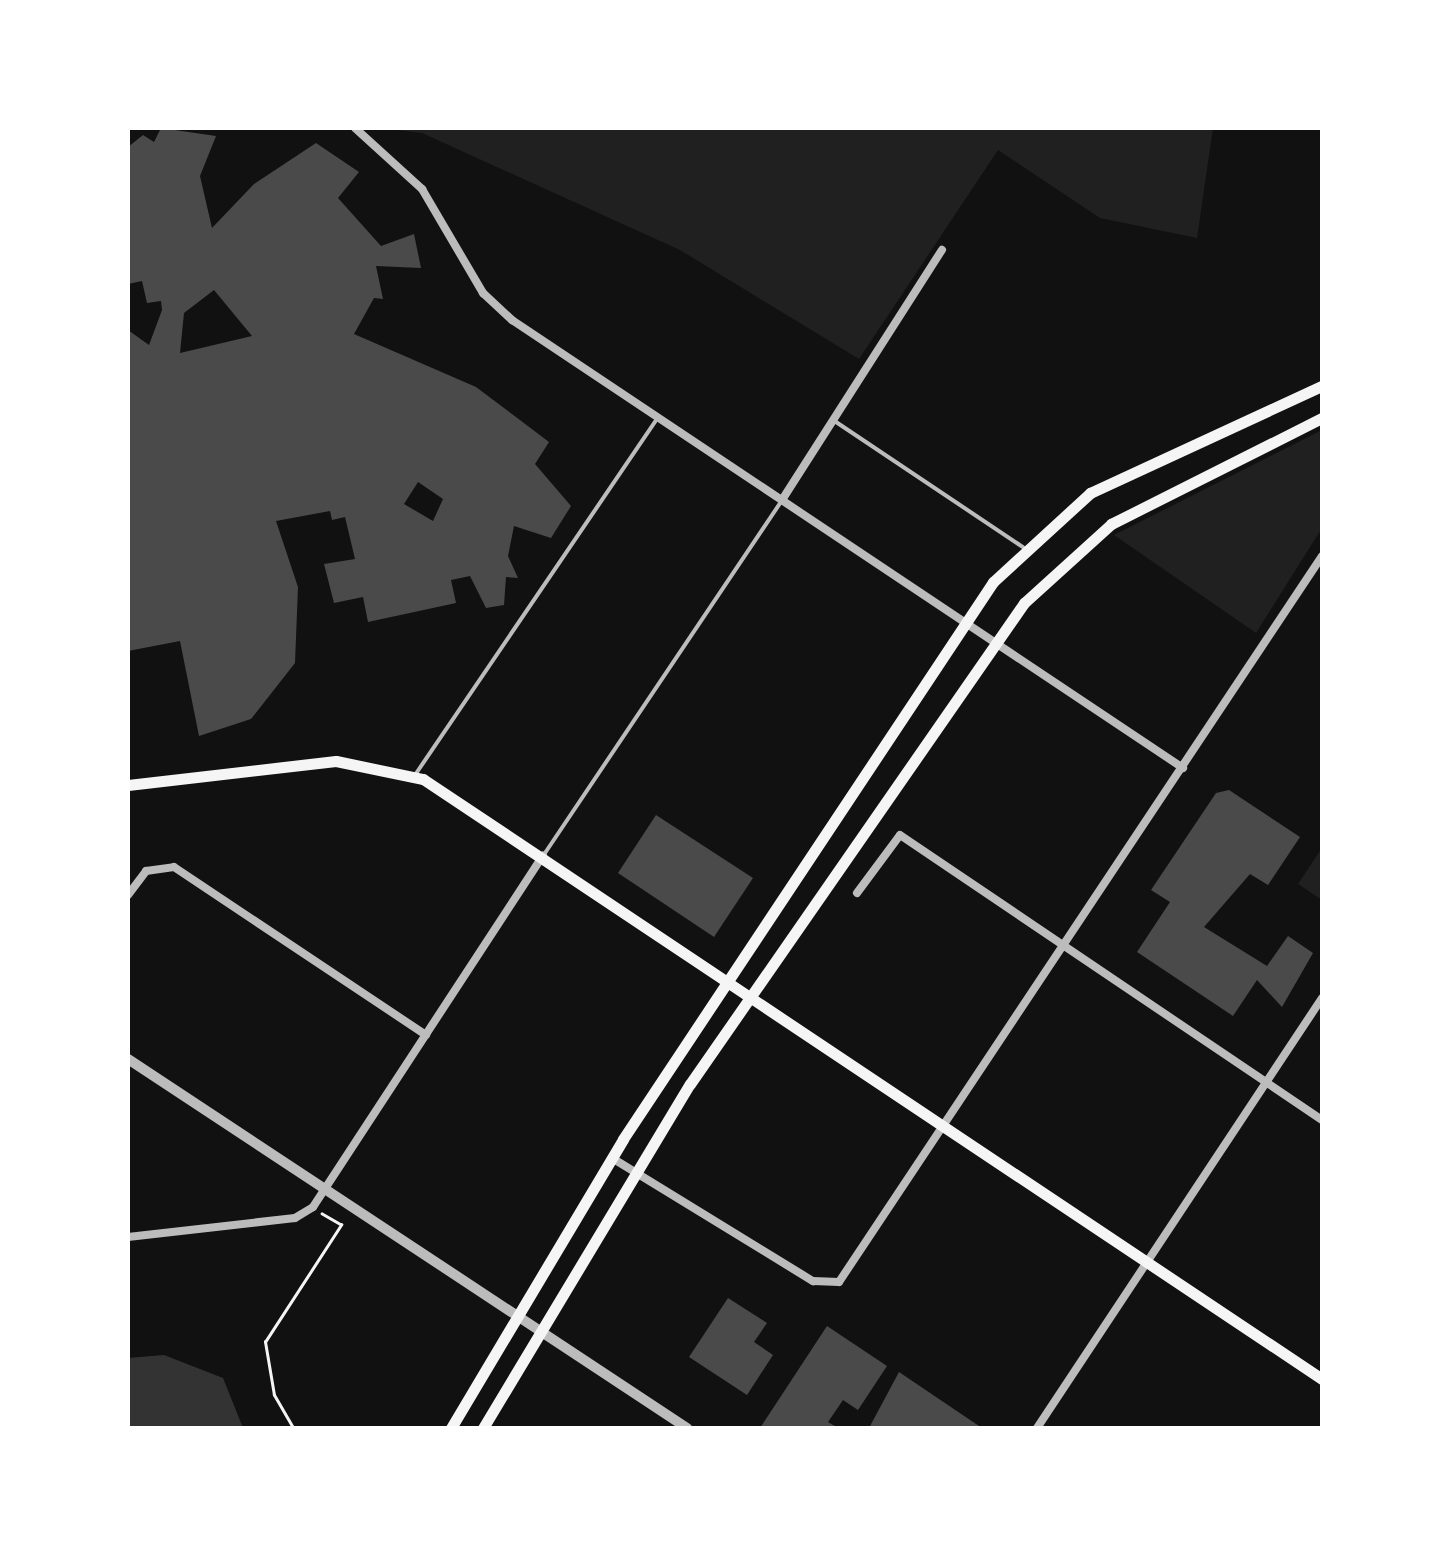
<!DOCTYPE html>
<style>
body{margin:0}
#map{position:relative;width:1450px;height:1556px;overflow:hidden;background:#111;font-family:"Public Sans",sans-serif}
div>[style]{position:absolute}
.green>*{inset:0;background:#202020}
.water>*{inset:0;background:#333}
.building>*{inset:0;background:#4a4a4a}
.path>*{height:2.5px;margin:-1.25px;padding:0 1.25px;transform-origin:1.25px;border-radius:1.25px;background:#f5f5f5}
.service>*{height:4px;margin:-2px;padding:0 2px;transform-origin:2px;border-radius:2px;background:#bcbcbc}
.minor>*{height:8px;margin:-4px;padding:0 4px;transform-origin:4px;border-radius:4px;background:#bcbcbc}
.tertiary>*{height:10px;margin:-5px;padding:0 5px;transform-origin:5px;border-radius:5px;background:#bcbcbc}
.secondary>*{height:11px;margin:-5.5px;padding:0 5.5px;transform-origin:5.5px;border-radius:5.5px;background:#f5f5f5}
span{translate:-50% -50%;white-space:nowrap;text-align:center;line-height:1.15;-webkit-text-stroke:8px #fff;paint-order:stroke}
.frame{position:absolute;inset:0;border:130px solid #fff;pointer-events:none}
</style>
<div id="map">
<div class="green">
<div style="clip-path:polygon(381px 128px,1213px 128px,1197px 238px,1100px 218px,998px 150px,859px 359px,680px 250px,422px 133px)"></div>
<div style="clip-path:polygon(1322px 430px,1322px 528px,1256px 633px,1114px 535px)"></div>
<div style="clip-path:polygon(1322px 848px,1322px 900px,1298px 884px)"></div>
</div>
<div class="water">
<div style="clip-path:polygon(164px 1355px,223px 1378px,243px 1428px,128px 1428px,128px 1358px)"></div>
</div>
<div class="building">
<div style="clip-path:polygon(evenodd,161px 128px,216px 136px,200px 176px,212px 228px,254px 184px,316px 143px,359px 172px,338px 198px,381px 246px,414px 234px,421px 268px,376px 266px,383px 299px,374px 298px,354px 334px,476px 387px,549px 442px,535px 464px,571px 506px,551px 538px,514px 526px,508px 556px,518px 578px,506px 577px,504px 605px,486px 608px,470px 576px,451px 580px,456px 603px,368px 622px,363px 597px,334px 603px,324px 564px,355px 559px,345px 517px,332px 520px,330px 511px,276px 521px,298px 587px,295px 663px,251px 719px,199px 736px,180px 641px,128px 651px,128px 330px,149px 345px,162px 310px,161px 301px,147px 303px,142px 281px,128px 284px,128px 147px,143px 135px,154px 142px,161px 128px,214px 290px,252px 336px,180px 353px,184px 313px,214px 290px,161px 128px,418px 482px,443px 499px,433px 521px,404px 504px,418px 482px)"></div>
<div style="clip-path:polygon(1229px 790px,1300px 837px,1268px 885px,1250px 874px,1204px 927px,1267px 966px,1288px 936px,1313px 953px,1282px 1007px,1257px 980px,1233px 1016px,1137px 952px,1170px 902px,1151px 890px,1216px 793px)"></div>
<div style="clip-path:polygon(656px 815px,753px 878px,714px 937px,618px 873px)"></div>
<div style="clip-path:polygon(728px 1298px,767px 1323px,754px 1342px,773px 1355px,747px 1395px,689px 1357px)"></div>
<div style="clip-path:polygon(827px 1326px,887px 1366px,858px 1410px,843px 1400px,828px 1422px,838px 1428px,760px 1428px)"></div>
<div style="clip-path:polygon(899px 1372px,982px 1428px,869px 1428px)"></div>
</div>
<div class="path">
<div style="left:293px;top:1428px;width:38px;rotate:-120deg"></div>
<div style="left:274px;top:1395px;width:54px;rotate:-99.6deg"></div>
<div style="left:265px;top:1342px;width:140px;rotate:-57deg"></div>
<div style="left:341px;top:1225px;width:22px;rotate:-150deg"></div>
</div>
<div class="service">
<div style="left:836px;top:422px;width:225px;rotate:33.8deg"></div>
<div style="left:415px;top:775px;width:429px;rotate:-55.8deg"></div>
<div style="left:543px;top:856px;width:429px;rotate:-56.1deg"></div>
</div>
<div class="minor">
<div style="left:355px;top:128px;width:91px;rotate:42.3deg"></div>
<div style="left:422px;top:189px;width:121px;rotate:59.6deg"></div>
<div style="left:483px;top:293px;width:40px;rotate:43deg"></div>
<div style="left:512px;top:320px;width:807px;rotate:33.73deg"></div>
<div style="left:782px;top:500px;width:297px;rotate:-57.4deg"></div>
<div style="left:857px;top:893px;width:72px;rotate:-53.4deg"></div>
<div style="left:900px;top:835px;width:509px;rotate:34.03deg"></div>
<div style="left:128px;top:895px;width:30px;rotate:-53deg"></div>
<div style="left:146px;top:871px;width:28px;rotate:-8deg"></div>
<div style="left:174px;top:867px;width:303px;rotate:33.7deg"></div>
<div style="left:612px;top:1158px;width:236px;rotate:31.5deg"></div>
<div style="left:813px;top:1281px;width:26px;rotate:2deg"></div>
<div style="left:839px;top:1282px;width:872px;rotate:-56.36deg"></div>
<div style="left:128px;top:1237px;width:168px;rotate:-6.5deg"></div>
<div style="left:295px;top:1218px;width:21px;rotate:-31deg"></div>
<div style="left:313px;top:1207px;width:420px;rotate:-56.8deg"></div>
<div style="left:1037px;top:1428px;width:516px;rotate:-56.46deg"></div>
</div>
<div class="tertiary">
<div style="left:128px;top:1059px;width:670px;rotate:33.43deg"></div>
</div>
<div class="secondary">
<div style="left:128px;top:785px;width:209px;rotate:-6.6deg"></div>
<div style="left:336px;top:761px;width:89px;rotate:11.7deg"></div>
<div style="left:423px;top:779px;width:1081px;rotate:33.72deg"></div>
<div style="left:451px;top:1428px;width:336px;rotate:-59.2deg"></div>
<div style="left:623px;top:1139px;width:669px;rotate:-56.4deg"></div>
<div style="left:993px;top:582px;width:132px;rotate:-42.5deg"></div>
<div style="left:1090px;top:493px;width:255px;rotate:-24.8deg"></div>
<div style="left:483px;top:1428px;width:401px;rotate:-59deg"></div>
<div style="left:690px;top:1084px;width:586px;rotate:-55.22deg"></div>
<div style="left:1024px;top:603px;width:118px;rotate:-42.2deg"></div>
<div style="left:1111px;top:524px;width:236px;rotate:-26.7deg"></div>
</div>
<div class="frame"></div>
</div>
